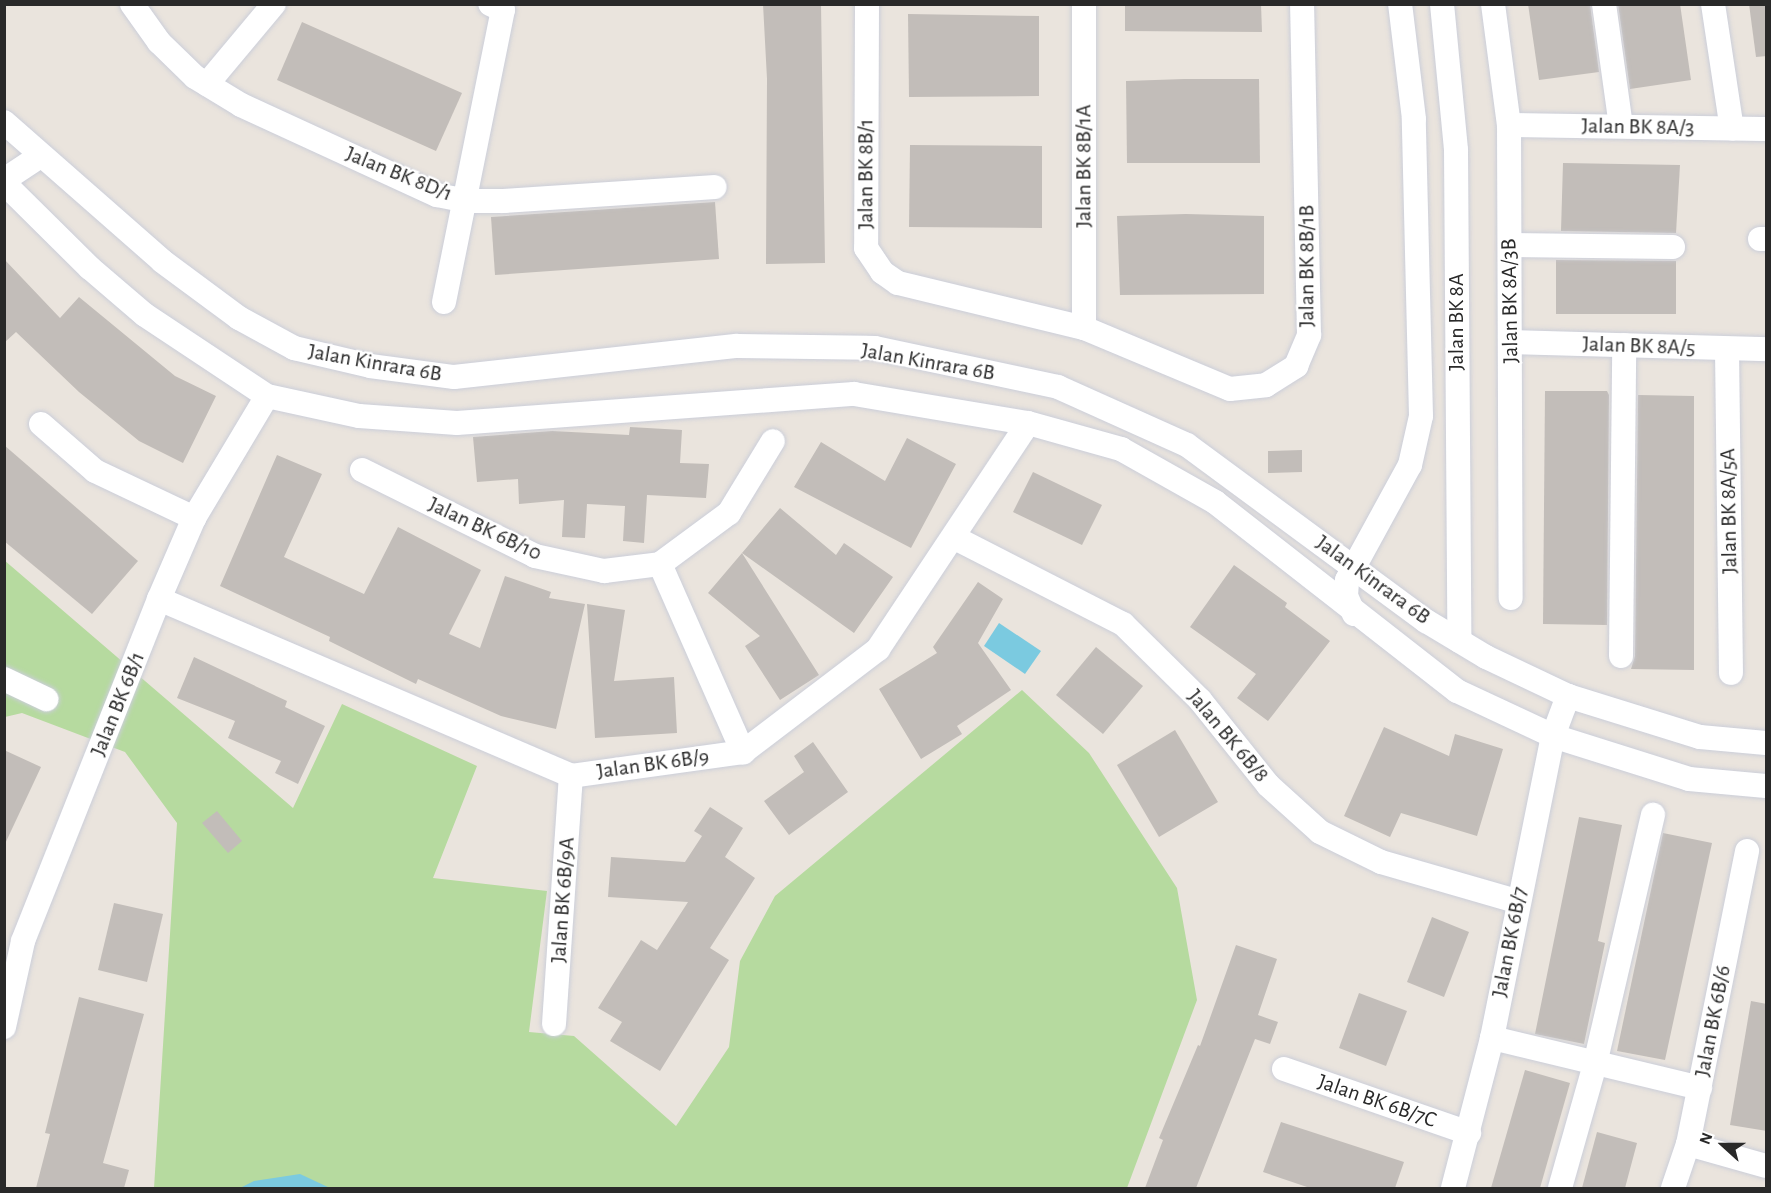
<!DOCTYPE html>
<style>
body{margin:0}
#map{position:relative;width:1771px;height:1193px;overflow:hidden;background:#eae4dd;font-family:"Alegreya Sans",sans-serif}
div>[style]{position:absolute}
.green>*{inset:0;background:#b6da9f}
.water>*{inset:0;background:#7bcae0}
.building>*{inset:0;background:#c2bdb9}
.roads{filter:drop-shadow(0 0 2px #cbced9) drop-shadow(0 0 2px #cbced9)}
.minor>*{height:24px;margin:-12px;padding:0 12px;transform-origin:12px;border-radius:12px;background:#fff}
span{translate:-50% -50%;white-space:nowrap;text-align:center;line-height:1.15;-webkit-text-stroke:4.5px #fff;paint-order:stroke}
.street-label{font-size:22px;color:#292929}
.frame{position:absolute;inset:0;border:6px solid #292929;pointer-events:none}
.north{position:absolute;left:1693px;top:1115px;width:60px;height:60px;-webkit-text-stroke:4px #fff;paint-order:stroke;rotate:291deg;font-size:16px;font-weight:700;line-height:24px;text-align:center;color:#292929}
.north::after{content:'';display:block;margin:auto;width:21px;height:27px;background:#292929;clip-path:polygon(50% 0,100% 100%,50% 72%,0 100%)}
</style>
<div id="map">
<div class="green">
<div style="clip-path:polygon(4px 560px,293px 808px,342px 704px,477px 766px,433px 878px,547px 891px,529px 1032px,574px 1036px,676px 1126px,729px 1047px,740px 961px,775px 896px,1022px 690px,1089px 753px,1177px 888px,1197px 1000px,1127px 1188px,154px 1188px,177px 823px,125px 752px,22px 713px,5px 717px)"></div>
</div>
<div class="water">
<div style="clip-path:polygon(999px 623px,1041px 651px,1025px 674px,984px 646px)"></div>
<div style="clip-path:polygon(300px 1174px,330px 1188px,240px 1188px,254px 1181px)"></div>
</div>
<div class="building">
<div style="clip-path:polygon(763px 4px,821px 4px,825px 263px,766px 264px,767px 79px)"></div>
<div style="clip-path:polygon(1125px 4px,1261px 4px,1262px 32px,1125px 31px)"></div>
<div style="clip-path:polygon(1528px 4px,1590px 4px,1599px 72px,1539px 80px)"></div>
<div style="clip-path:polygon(1618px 4px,1680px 4px,1691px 80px,1630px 89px)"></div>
<div style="clip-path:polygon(1749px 4px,1767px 4px,1767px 56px,1756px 57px)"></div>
<div style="clip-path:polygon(908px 14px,1039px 16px,1039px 96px,909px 97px)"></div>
<div style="clip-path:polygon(302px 22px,462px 93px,436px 151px,277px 80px)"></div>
<div style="clip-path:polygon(1184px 79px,1259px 79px,1260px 163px,1127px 163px,1126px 81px)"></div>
<div style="clip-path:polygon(910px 145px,1042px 146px,1042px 228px,909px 227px)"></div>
<div style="clip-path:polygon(1563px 163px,1680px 165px,1676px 233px,1561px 231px)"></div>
<div style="clip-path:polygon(715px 202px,719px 259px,495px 275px,491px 217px)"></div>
<div style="clip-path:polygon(1186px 214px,1264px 216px,1264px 294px,1120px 295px,1117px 216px)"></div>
<div style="clip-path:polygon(4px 259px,60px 318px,79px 297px,175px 376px,216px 396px,183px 463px,139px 441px,79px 392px,16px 332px,4px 343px)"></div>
<div style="clip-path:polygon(1556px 260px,1676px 261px,1676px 314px,1556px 314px)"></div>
<div style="clip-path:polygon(1545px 391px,1607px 391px,1609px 395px,1607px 625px,1543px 624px)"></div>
<div style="clip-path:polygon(1638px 395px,1694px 396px,1694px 670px,1631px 669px,1635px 656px)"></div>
<div style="clip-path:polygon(630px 427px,682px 430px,680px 463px,709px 464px,706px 498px,647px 495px,644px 543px,623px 541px,625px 506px,587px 504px,585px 538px,562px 537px,564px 500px,519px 504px,518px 479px,477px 482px,473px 437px,552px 431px,629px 435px)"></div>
<div style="clip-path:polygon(907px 438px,956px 464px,911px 548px,794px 487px,821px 442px,885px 481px)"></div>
<div style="clip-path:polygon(4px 445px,138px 561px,92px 614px,4px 541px)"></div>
<div style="clip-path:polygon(1302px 450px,1302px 472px,1268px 473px,1268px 451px)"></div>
<div style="clip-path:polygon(277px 455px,322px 474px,284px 557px,364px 594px,398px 527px,481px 570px,449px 634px,480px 648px,505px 576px,551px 592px,549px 598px,585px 604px,556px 729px,501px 716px,418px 679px,416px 684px,329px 641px,330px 637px,220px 586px)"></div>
<div style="clip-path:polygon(1033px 472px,1102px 505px,1082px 545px,1013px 512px)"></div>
<div style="clip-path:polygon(780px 508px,836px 555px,844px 543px,893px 577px,854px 633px,742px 553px)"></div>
<div style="clip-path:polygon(742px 553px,819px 675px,780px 700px,745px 646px,760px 636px,708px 593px)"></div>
<div style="clip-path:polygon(1234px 565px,1287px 603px,1285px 607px,1330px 641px,1268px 721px,1237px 698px,1256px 674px,1190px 627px)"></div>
<div style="clip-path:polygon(978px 582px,1003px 599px,978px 643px,1011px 690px,957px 726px,962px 734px,921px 759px,879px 689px,937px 653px,933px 647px)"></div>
<div style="clip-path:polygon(587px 604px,625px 610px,614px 681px,674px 677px,677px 733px,595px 738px)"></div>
<div style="clip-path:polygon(1096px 647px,1143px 686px,1103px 734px,1056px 695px)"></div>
<div style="clip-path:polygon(194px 657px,287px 701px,285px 707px,325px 726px,298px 784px,275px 773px,281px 761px,228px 738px,235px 721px,177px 698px)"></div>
<div style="clip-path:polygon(1384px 727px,1449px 756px,1455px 734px,1503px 749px,1477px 836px,1401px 813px,1390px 837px,1344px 816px)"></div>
<div style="clip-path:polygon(1175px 730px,1218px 802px,1159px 837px,1117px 765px)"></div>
<div style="clip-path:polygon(813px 742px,848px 792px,789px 835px,764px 801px,804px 772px,794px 756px)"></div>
<div style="clip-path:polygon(4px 750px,41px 767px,4px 846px)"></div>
<div style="clip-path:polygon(710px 807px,743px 828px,725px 857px,755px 878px,710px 948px,729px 960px,660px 1071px,610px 1041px,622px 1022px,598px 1008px,641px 940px,657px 950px,688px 902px,608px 897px,611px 857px,685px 862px,702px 836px,694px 831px)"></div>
<div style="clip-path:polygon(217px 811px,242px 841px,228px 853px,202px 823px)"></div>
<div style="clip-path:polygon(1579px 817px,1622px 825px,1598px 941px,1605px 943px,1584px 1044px,1535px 1034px)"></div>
<div style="clip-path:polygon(1663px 833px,1712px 843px,1665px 1060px,1617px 1051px)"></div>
<div style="clip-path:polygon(114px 903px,163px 914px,147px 982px,98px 970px)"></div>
<div style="clip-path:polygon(1432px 917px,1469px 932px,1444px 997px,1407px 982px)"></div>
<div style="clip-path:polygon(1236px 945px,1277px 959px,1258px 1015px,1278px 1022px,1270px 1044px,1255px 1039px,1196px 1188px,1145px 1188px,1163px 1140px,1159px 1138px,1198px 1045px,1200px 1046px)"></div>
<div style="clip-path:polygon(1359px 993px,1407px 1011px,1386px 1066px,1339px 1048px)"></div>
<div style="clip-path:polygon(79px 997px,144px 1014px,103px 1163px,129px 1170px,124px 1188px,36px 1188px,50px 1134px,45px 1133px)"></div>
<div style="clip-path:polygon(1751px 1001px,1767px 1004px,1767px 1131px,1730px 1125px)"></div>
<div style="clip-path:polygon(1525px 1070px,1570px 1083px,1540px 1188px,1491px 1188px)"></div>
<div style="clip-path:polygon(1281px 1122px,1404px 1162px,1395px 1188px,1310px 1188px,1263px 1172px)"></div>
<div style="clip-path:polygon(1597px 1132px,1637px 1143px,1625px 1188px,1582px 1188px)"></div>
</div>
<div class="roads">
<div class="minor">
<div style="left:132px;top:4px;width:47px;rotate:54.6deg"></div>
<div style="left:159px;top:42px;width:50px;rotate:44.2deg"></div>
<div style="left:195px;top:77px;width:54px;rotate:31.3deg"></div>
<div style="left:241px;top:105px;width:216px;rotate:24.7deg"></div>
<div style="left:437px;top:195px;width:31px;rotate:11deg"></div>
<div style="left:467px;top:201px;width:37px"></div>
<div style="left:504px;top:201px;width:211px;rotate:-3.8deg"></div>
<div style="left:867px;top:4px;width:244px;rotate:90.2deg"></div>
<div style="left:866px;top:248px;width:29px;rotate:56deg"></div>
<div style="left:882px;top:272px;width:19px;rotate:35deg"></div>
<div style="left:898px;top:283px;width:191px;rotate:13.6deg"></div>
<div style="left:1084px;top:328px;width:158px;rotate:22.7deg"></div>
<div style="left:1230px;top:389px;width:36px;rotate:-6deg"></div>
<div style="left:1266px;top:385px;width:36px;rotate:-32deg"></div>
<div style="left:1296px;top:366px;width:34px;rotate:-67deg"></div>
<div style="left:1309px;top:335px;width:331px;rotate:-91.2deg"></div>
<div style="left:1442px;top:4px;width:147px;rotate:84.5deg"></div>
<div style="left:1456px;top:150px;width:491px;rotate:89.6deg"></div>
<div style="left:1493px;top:4px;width:122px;rotate:82.5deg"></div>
<div style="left:1509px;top:125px;width:473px;rotate:89.8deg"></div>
<div style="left:1604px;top:4px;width:123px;rotate:82.1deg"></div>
<div style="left:1713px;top:4px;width:126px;rotate:81.4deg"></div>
<div style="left:207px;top:84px;width:104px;rotate:-50.1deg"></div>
<div style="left:4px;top:122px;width:210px;rotate:41.3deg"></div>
<div style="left:162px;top:261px;width:96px;rotate:36.5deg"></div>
<div style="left:239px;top:318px;width:63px;rotate:28.6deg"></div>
<div style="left:294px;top:348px;width:78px;rotate:13.3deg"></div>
<div style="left:370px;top:366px;width:85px;rotate:7.5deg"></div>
<div style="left:454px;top:377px;width:285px;rotate:-6.3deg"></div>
<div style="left:737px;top:346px;width:138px;rotate:0.8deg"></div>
<div style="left:875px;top:348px;width:187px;rotate:12deg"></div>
<div style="left:1058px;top:387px;width:141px;rotate:24.2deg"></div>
<div style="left:1187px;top:445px;width:297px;rotate:36.4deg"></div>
<div style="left:1426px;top:621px;width:70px;rotate:31deg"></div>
<div style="left:1486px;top:657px;width:91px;rotate:25.4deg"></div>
<div style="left:1568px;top:696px;width:138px;rotate:17.3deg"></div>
<div style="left:1700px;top:737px;width:66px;rotate:5.2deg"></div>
<div style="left:1509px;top:125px;width:257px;rotate:0.9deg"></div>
<div style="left:4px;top:180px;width:43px;rotate:-33.7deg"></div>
<div style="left:4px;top:183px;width:121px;rotate:44.7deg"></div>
<div style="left:90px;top:268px;width:72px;rotate:40.5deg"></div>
<div style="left:145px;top:315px;width:146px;rotate:33.6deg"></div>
<div style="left:267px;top:396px;width:94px;rotate:12.3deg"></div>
<div style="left:359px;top:416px;width:98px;rotate:4.1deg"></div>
<div style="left:457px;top:423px;width:398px;rotate:-4.2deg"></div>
<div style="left:854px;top:394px;width:176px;rotate:9.5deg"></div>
<div style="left:1028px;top:423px;width:97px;rotate:15.6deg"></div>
<div style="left:1121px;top:449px;width:108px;rotate:29.4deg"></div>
<div style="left:1215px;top:502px;width:307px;rotate:38deg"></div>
<div style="left:1457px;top:691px;width:106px;rotate:25.1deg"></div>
<div style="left:1553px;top:736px;width:143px;rotate:17.5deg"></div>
<div style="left:1689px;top:779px;width:77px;rotate:5.2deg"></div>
<div style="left:1760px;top:239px;width:6px"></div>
<div style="left:1510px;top:245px;width:163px;rotate:0.7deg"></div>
<div style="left:444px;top:302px;width:298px;rotate:-78.6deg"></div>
<div style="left:503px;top:10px;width:14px;rotate:-155deg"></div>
<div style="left:1084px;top:328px;width:324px;rotate:-90deg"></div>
<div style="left:1512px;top:342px;width:254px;rotate:1.6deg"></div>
<div style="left:1727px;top:349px;width:324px;rotate:89.3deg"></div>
<div style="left:41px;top:424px;width:72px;rotate:41deg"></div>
<div style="left:95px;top:471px;width:110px;rotate:25.4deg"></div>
<div style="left:362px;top:470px;width:193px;rotate:26.4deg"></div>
<div style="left:535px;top:556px;width:71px;rotate:12.3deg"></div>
<div style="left:604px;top:571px;width:56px;rotate:-7.1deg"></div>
<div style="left:660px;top:564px;width:86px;rotate:-36.5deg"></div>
<div style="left:729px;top:513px;width:84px;rotate:-58.6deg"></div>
<div style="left:955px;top:538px;width:189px;rotate:27.1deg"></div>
<div style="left:1123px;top:624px;width:108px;rotate:44.6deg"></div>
<div style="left:1200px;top:700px;width:109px;rotate:51.3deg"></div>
<div style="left:1268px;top:785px;width:70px;rotate:42.1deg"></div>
<div style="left:1320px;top:832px;width:68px;rotate:26.2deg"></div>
<div style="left:1381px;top:862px;width:141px;rotate:16.1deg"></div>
<div style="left:660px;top:564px;width:206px;rotate:66.2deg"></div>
<div style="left:159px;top:599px;width:448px;rotate:23.2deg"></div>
<div style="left:571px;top:776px;width:174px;rotate:-7.9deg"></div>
<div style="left:743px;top:752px;width:170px;rotate:-37.3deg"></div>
<div style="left:878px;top:649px;width:271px;rotate:-56.4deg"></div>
<div style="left:1354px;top:614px;width:20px;rotate:-114deg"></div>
<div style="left:1346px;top:596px;width:16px;rotate:-86deg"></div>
<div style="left:1347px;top:580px;width:131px;rotate:-61.3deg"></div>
<div style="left:1410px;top:465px;width:50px;rotate:-77.3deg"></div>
<div style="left:1421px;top:416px;width:297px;rotate:-91.4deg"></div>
<div style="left:1414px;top:119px;width:116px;rotate:-96.9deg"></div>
<div style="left:1621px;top:656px;width:311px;rotate:-89.4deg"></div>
<div style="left:4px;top:679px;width:47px;rotate:25.5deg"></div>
<div style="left:554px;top:1024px;width:249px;rotate:-86.1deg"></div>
<div style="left:4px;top:1027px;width:88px;rotate:-77.5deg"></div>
<div style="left:23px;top:941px;width:368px;rotate:-68.3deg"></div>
<div style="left:159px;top:599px;width:88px;rotate:-66.6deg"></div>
<div style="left:194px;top:518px;width:142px;rotate:-59.1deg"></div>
<div style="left:1492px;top:1038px;width:214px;rotate:13.5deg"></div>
<div style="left:1284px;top:1069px;width:196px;rotate:19.1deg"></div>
<div style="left:1688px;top:1144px;width:81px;rotate:15.8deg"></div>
<div style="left:1453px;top:1188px;width:155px;rotate:-75.4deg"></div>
<div style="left:1492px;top:1038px;width:308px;rotate:-78.6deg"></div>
<div style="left:1553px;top:736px;width:43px;rotate:-69.4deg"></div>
<div style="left:1560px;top:1188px;width:129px;rotate:-74.2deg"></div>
<div style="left:1595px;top:1064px;width:256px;rotate:-76.9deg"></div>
<div style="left:1673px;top:1188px;width:46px;rotate:-71.2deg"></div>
<div style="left:1688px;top:1144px;width:299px;rotate:-78.6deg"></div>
</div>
</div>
<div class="street-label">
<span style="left:1638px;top:127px;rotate:1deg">Jalan BK 8A/3</span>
<span style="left:1084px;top:166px;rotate:-90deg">Jalan BK 8B/1A</span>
<span style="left:399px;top:174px;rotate:22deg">Jalan BK 8D/1</span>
<span style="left:866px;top:174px;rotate:-90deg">Jalan BK 8B/1</span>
<span style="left:1307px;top:266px;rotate:-90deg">Jalan BK 8B/1B</span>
<span style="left:1510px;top:301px;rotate:-91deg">Jalan BK 8A/3B</span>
<span style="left:1457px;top:322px;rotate:-90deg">Jalan BK 8A</span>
<span style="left:1639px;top:346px;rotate:2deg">Jalan BK 8A/5</span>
<span style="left:928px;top:362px;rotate:10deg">Jalan Kinrara 6B</span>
<span style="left:375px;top:363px;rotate:10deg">Jalan Kinrara 6B</span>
<span style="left:1729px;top:511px;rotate:-91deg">Jalan BK 8A/5A</span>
<span style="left:485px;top:529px;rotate:25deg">Jalan BK 6B/10</span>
<span style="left:1373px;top:580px;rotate:36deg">Jalan Kinrara 6B</span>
<span style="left:118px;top:704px;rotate:-68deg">Jalan BK 6B/1</span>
<span style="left:1228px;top:736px;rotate:50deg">Jalan BK 6B/8</span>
<span style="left:653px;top:764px;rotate:-8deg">Jalan BK 6B/9</span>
<span style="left:563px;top:900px;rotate:-86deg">Jalan BK 6B/9A</span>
<span style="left:1510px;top:942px;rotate:-79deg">Jalan BK 6B/7</span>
<span style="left:1713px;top:1021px;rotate:-79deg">Jalan BK 6B/6</span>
<span style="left:1377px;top:1101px;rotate:19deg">Jalan BK 6B/7C</span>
</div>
<div class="frame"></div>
<div class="north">N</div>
</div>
